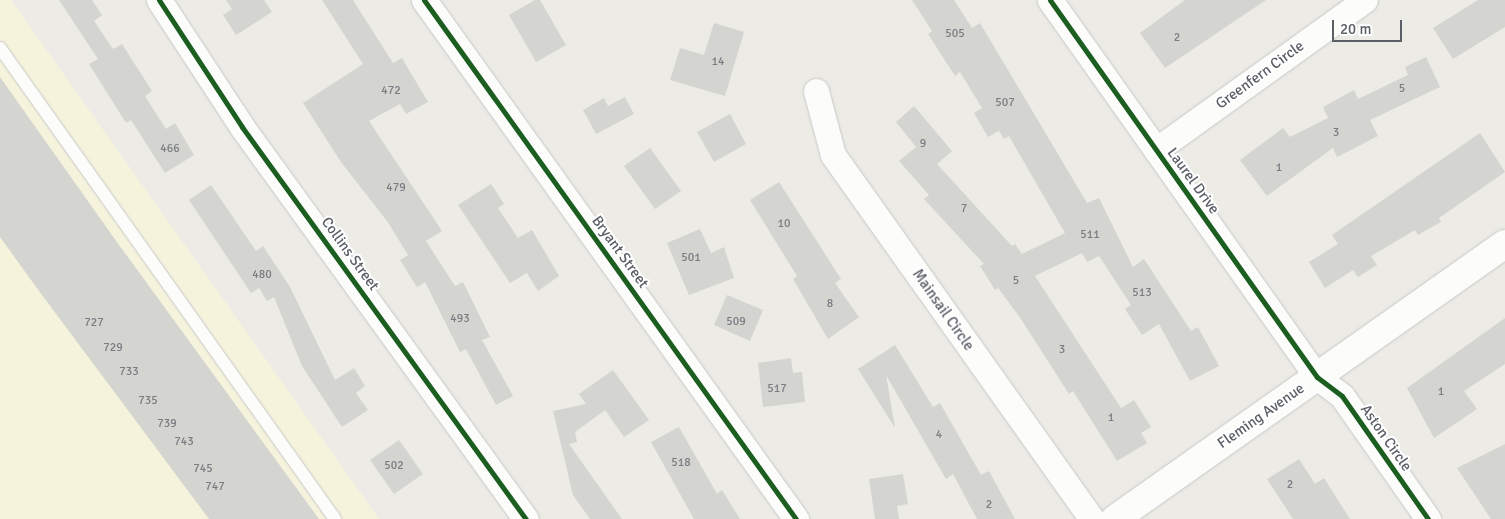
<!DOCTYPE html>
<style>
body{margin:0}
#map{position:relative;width:1505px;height:519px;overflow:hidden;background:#ecebe5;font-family:Signika,sans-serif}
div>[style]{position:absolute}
.commercial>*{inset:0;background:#f6f3dd}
.building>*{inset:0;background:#d4d4d0}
.roads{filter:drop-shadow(0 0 1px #c8c9c8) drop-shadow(0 0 1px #c8c9c8)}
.lane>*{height:12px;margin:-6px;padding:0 6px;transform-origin:6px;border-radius:6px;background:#fcfcfb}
.street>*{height:25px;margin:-12.5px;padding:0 12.5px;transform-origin:12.5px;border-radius:12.5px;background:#fcfcfb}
.secondary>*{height:28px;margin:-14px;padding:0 14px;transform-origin:14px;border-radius:14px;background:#fcfcfb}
.cycleway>*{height:5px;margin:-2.5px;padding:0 2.5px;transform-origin:2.5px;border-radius:2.5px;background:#1b5e20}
span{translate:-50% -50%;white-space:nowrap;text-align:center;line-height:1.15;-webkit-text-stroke:4px #fff;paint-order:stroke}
.number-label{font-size:12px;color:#797c80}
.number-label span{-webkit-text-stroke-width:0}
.street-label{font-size:15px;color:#5a5e65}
.scale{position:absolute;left:1332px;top:20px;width:70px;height:22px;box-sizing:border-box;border:2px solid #5a5e65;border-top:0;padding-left:6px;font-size:15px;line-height:18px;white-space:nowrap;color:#5a5e65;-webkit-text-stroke:4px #fff;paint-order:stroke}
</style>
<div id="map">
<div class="commercial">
<div style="clip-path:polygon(0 0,11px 0,379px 519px,0 519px)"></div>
</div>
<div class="building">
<div style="clip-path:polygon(59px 0,92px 0,102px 15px,94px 21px,113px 49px,122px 44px,152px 91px,145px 96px,166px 129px,175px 123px,194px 155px,165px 173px,131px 120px,126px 123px,89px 64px,98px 59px)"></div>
<div style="clip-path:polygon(226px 0,264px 0,272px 12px,236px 35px,223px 15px,232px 9px)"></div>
<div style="clip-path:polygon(322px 0,353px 0,393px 63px,402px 58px,428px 102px,406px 114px,400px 104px,369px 121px,442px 231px,426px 241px,455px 286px,463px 282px,490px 337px,482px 340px,513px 396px,496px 405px,466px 349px,460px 352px,425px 282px,417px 287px,400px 260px,408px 255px,387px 221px,341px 162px,303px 103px,363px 64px)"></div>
<div style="clip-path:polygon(535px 0,540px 0,566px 45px,536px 62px,509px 15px)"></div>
<div style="clip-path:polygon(912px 0,954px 0,972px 28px,980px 23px,1087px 203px,1099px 198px,1133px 267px,1144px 259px,1191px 331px,1198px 327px,1219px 366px,1190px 381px,1159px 324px,1142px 335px,1125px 309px,1131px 305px,1099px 256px,1087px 262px,1082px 253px,1035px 276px,1121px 408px,1134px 400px,1151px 427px,1141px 433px,1147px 443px,1117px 461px,1073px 391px,1069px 394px,1019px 316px,998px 288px,995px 290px,980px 266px,984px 264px,924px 199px,929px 195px,899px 161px,916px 147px,896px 122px,914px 106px,952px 151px,937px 164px,1012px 246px,1015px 244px,1022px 254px,1065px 233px,1009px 136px,1004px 139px,999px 131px,988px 137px,974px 113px,982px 108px,960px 72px,955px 76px,928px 34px,932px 31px)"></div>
<div style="clip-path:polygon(1185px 0,1266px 0,1165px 68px,1140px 33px)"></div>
<div style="clip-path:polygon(1478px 0,1505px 0,1505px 27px,1453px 59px,1433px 28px)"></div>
<div style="clip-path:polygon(714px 23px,744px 32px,725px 96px,670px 80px,680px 48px,704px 55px)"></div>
<div style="clip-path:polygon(1426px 57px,1440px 87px,1370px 120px,1378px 136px,1337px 157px,1333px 148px,1267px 196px,1240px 160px,1283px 128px,1290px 137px,1328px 118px,1323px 107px,1354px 90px,1358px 99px,1408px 75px,1405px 67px)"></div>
<div style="clip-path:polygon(0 77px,114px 238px,319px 519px,209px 519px,39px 291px,0 237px)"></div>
<div style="clip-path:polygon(625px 97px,634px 114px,596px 134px,583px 110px,604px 98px,608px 106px)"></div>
<div style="clip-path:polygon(730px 114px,746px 144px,714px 162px,697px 132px)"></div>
<div style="clip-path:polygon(1480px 133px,1505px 172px,1439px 218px,1441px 222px,1418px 235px,1415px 230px,1371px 256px,1377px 265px,1358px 277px,1353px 270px,1325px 288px,1309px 262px,1338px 244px,1332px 235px)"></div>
<div style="clip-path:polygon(650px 148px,681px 191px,655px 209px,624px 166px)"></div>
<div style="clip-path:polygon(779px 182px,841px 279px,835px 283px,859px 317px,828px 339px,793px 279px,797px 276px,750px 200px)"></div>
<div style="clip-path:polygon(491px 184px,504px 204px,498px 208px,518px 238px,532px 230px,559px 276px,538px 291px,527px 273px,510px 283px,458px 205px)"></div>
<div style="clip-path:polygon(211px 185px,256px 251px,263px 246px,290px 287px,335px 380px,354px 368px,365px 386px,356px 393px,368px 410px,342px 427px,302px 366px,274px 297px,267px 301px,259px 288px,251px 293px,189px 200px)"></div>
<div style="clip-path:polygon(700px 229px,711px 253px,724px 247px,734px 278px,689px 295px,667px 243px)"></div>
<div style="clip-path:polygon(727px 295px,763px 310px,750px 341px,714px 325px)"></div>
<div style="clip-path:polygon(1505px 318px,1505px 364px,1464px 391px,1477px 409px,1434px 438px,1407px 388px)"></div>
<div style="clip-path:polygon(895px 345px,933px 407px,940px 403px,981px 475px,989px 471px,1015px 519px,977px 519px,953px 474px,946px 479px,886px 375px,895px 428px,858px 369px)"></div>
<div style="clip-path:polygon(791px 358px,793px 373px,802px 372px,805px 402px,763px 407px,758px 363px)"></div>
<div style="clip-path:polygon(613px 370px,649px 420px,624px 437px,605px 410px,575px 432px,577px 442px,569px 444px,622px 519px,590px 519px,573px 495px,553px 411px,586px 404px,579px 394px)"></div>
<div style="clip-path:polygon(679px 427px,717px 494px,722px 490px,740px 519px,694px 519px,651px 442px)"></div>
<div style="clip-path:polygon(399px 440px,423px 474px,394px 494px,370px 460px)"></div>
<div style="clip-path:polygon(1505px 444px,1505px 519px,1491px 519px,1457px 468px)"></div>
<div style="clip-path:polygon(1299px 459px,1315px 484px,1324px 478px,1350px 519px,1293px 519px,1267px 479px)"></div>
<div style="clip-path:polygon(903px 474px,908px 504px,897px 506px,899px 519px,875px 519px,869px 479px)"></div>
</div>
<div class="roads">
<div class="lane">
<div style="left:0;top:48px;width:578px;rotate:54.58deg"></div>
</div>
<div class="street">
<div style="left:159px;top:0;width:152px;rotate:56.8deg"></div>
<div style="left:242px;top:127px;width:484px;rotate:54.1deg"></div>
<div style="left:424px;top:0;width:639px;rotate:54.37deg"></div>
<div style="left:1050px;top:0;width:462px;rotate:54.7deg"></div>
<div style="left:1317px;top:377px;width:31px;rotate:37deg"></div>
<div style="left:1342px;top:396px;width:150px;rotate:55deg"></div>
<div style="left:816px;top:91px;width:66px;rotate:75.1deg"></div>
<div style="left:833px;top:155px;width:447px;rotate:54.6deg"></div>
<div style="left:1156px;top:150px;width:257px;rotate:-35.7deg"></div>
</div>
<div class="secondary">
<div style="left:1115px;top:519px;width:477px;rotate:-35.2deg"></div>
</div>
</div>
<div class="cycleway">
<div style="left:159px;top:0;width:152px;rotate:56.8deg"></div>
<div style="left:242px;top:127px;width:484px;rotate:54.1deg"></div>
<div style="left:424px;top:0;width:639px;rotate:54.37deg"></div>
<div style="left:1050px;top:0;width:462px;rotate:54.7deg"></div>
<div style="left:1317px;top:377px;width:31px;rotate:37deg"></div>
<div style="left:1342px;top:396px;width:150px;rotate:55deg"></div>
</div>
<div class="number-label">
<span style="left:955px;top:34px">505</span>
<span style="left:1177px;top:38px">2</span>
<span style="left:718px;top:62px">14</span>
<span style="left:1402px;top:89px">5</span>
<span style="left:391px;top:91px">472</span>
<span style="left:1005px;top:103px">507</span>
<span style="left:1336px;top:133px">3</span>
<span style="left:923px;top:144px">9</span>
<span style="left:170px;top:149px">466</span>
<span style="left:1279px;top:168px">1</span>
<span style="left:396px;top:188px">479</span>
<span style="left:964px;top:209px">7</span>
<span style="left:784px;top:224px">10</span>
<span style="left:1090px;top:235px">511</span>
<span style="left:691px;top:258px">501</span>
<span style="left:262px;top:275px">480</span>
<span style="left:1016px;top:281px">5</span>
<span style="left:1142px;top:293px">513</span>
<span style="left:830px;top:304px">8</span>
<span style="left:460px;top:319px">493</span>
<span style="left:736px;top:322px">509</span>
<span style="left:94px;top:323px">727</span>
<span style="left:113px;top:348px">729</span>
<span style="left:1062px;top:350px">3</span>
<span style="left:129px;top:372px">733</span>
<span style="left:777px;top:389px">517</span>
<span style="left:1441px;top:392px">1</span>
<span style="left:148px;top:401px">735</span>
<span style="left:1111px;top:418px">1</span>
<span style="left:167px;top:424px">739</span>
<span style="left:939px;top:435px">4</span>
<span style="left:184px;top:442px">743</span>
<span style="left:681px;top:463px">518</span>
<span style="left:394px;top:466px">502</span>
<span style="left:203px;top:469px">745</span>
<span style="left:1290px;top:485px">2</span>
<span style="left:215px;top:487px">747</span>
<span style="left:989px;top:505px">2</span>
</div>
<div class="street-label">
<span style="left:1260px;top:75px;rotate:-36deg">Greenfern Circle</span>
<span style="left:1193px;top:181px;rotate:54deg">Laurel Drive</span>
<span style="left:620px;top:252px;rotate:54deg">Bryant Street</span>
<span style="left:350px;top:254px;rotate:54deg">Collins Street</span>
<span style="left:943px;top:310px;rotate:55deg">Mainsail Circle</span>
<span style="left:1261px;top:416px;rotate:-35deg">Fleming Avenue</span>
<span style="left:1386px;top:438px;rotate:55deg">Aston Circle</span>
</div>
<div class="scale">20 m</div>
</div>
